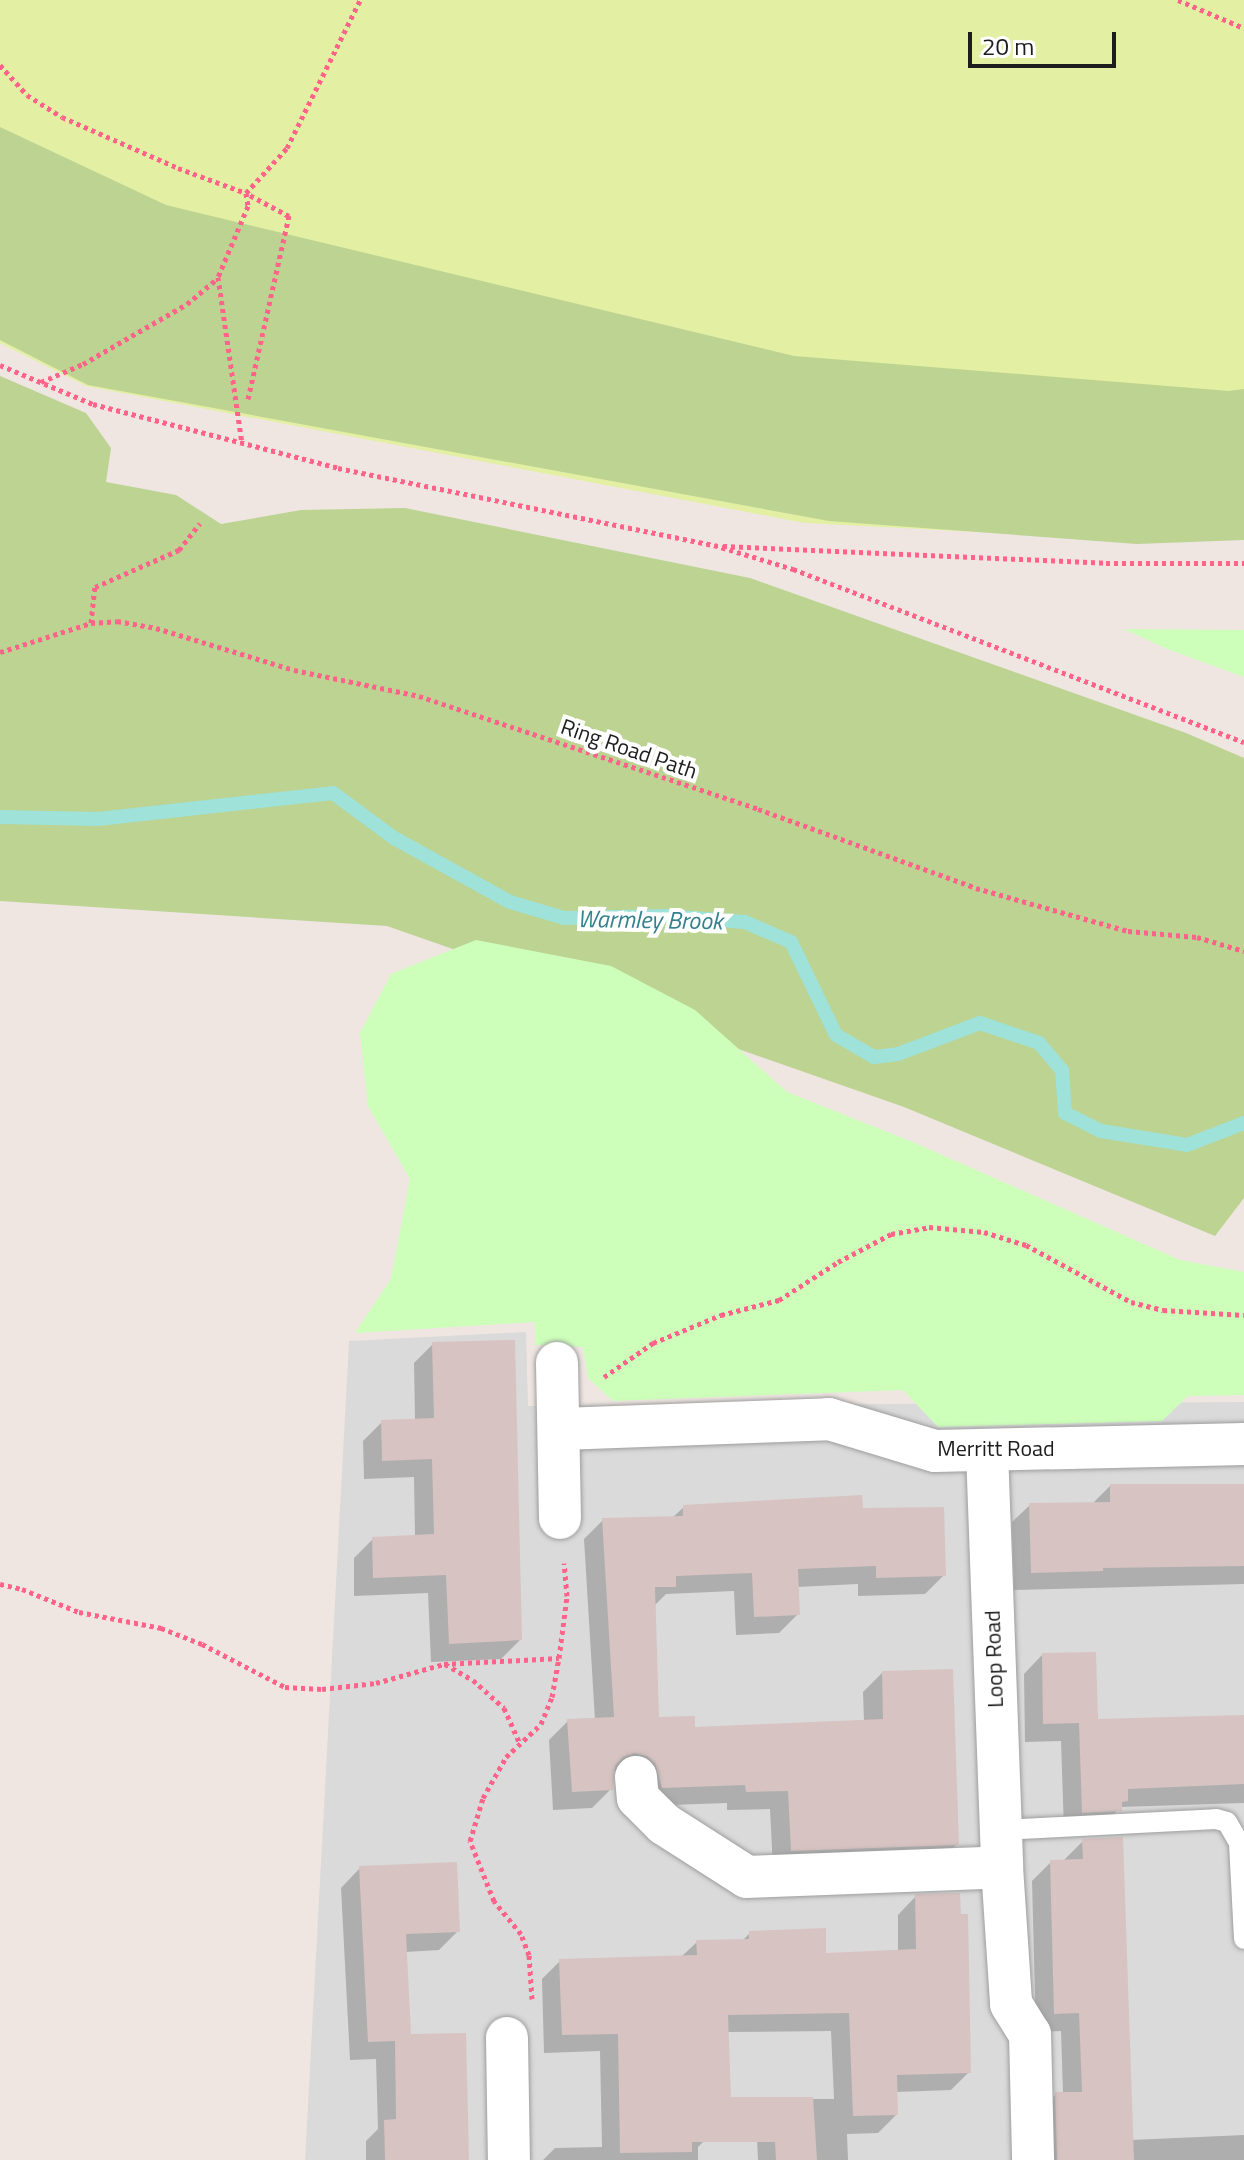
<!DOCTYPE html>
<style>
body{margin:0}
#map{position:relative;width:1244px;height:2160px;overflow:hidden;background:#efe6e2;font-family:"Titillium Web",sans-serif}
div>[style]{position:absolute}
.residential>*{inset:0;background:#dbdada}
.grass>*{inset:0;background:#e3efa2}
.forest>*{inset:0;background:#bcd392}
.park>*{inset:0;background:#cdffba}
.shadow>*{inset:0;background:#0003}
.stream>*{height:14px;margin:-7px;padding:0 7px;transform-origin:7px;border-radius:7px;background:#9ee2d9}
.building>*{inset:0;background:#d7c3c2}
.path>*{height:5px;margin-top:-2.5px;transform-origin:0;background:repeating-linear-gradient(90deg,#ff638a 0 4px,transparent 0 8px)}
.roads{filter:drop-shadow(0 0 2px #9e9e9e) drop-shadow(0 0 2px #9e9e9e)}
.lane>*{height:20px;margin:-10px;padding:0 10px;transform-origin:10px;border-radius:10px;background:#fff}
.street>*{height:42px;margin:-21px;padding:0 21px;transform-origin:21px;border-radius:21px;background:#fff}
span{translate:-50% -50%;white-space:nowrap;text-align:center;line-height:1.15;-webkit-text-stroke:8px #fff;paint-order:stroke}
.street-label{font-size:22px;color:#1d1d1d}
.water-label{font-size:24px;color:#34808d;font-style:italic}
.scale{position:absolute;left:968px;top:32px;width:148px;height:36px;box-sizing:border-box;border:4px solid #1d1d1d;border-top:0;padding-left:10px;font-size:24px;line-height:28px;white-space:nowrap;color:#1d1d1d;-webkit-text-stroke:6px #fff;paint-order:stroke}
</style>
<div id="map">
<div class="residential">
<div style="clip-path:polygon(526px 1332px,528px 1406px,1244px 1402px,1244px 2160px,305px 2160px,349px 1341px)"></div>
</div>
<div class="grass">
<div style="clip-path:polygon(0 0,1244px 0,1244px 538px,1131px 540px,805px 523px,86px 386px,0 343px)"></div>
</div>
<div class="forest">
<div style="clip-path:polygon(0 127px,166px 205px,794px 356px,1229px 391px,1244px 389px,1244px 540px,1137px 544px,829px 521px,88px 385px,0 340px)"></div>
<div style="clip-path:polygon(0 376px,86px 413px,111px 448px,106px 482px,176px 495px,221px 524px,301px 510px,405px 508px,750px 578px,1186px 733px,1244px 758px,1244px 1198px,1215px 1236px,904px 1107px,387px 926px,0 901px)"></div>
</div>
<div class="park">
<div style="clip-path:polygon(1124px 629px,1244px 630px,1244px 677px,1167px 649px)"></div>
<div style="clip-path:polygon(476px 940px,611px 966px,695px 1010px,787px 1092px,915px 1143px,1180px 1260px,1244px 1272px,1244px 1395px,1188px 1396px,1162px 1421px,938px 1427px,903px 1390px,613px 1401px,588px 1378px,583px 1347px,536px 1345px,535px 1322px,355px 1333px,391px 1279px,410px 1179px,368px 1106px,360px 1033px,391px 974px)"></div>
</div>
<div class="shadow">
<div style="clip-path:polygon(433px 1344px,520px 1640px,501px 1659px,431px 1662px,428px 1593px,354px 1596px,354px 1558px,373px 1539px,415px 1537px,414px 1477px,364px 1479px,363px 1441px,382px 1422px,415px 1420px,414px 1363px)"></div>
<div style="clip-path:polygon(1244px 1485px,1244px 1584px,1014px 1590px,1012px 1522px,1030px 1505px,1092px 1504px,1110px 1486px)"></div>
<div style="clip-path:polygon(684px 1507px,861px 1510px,944px 1575px,925px 1594px,858px 1596px,858px 1584px,797px 1587px,798px 1614px,779px 1633px,736px 1635px,734px 1591px,666px 1594px,655px 1605px,658px 1719px,693px 1729px,864px 1722px,863px 1692px,882px 1673px,957px 1844px,938px 1863px,773px 1869px,770px 1809px,727px 1810px,727px 1803px,643px 1806px,627px 1774px,614px 1771px,611px 1789px,592px 1808px,553px 1810px,549px 1740px,568px 1721px,595px 1720px,584px 1539px,603px 1520px,672px 1518px)"></div>
<div style="clip-path:polygon(1042px 1655px,1096px 1721px,1244px 1716px,1244px 1803px,1120px 1807px,1101px 1829px,1064px 1831px,1061px 1741px,1025px 1742px,1024px 1674px)"></div>
<div style="clip-path:polygon(1083px 1841px,1131px 2140px,1244px 2135px,1244px 2160px,1038px 2160px,1037px 2113px,1056px 2094px,1063px 2094px,1061px 2031px,1036px 2032px,1032px 1881px,1051px 1862px,1064px 1860px)"></div>
<div style="clip-path:polygon(360px 1868px,458px 1931px,439px 1950px,405px 1952px,409px 2036px,468px 2160px,366px 2160px,366px 2141px,378px 2129px,376px 2059px,350px 2060px,341px 1888px)"></div>
<div style="clip-path:polygon(916px 1896px,969px 2072px,951px 2090px,896px 2092px,896px 2115px,878px 2133px,847px 2134px,848px 2160px,758px 2160px,756px 2118px,775px 2099px,834px 2099px,831px 2031px,727px 2032px,704px 2141px,698px 2147px,698px 2160px,543px 2160px,555px 2148px,602px 2147px,600px 2051px,544px 2053px,542px 1979px,560px 1961px,681px 1957px,697px 1942px,742px 1941px,750px 1933px,824px 1955px,898px 1952px,898px 1915px)"></div>
</div>
<div class="stream">
<div style="left:0;top:817px;width:98px;rotate:1.2deg"></div>
<div style="left:98px;top:819px;width:236px;rotate:-6.3deg"></div>
<div style="left:333px;top:793px;width:76px;rotate:36.4deg"></div>
<div style="left:394px;top:838px;width:132px;rotate:28.9deg"></div>
<div style="left:510px;top:902px;width:56px;rotate:16.5deg"></div>
<div style="left:564px;top:918px;width:102px;rotate:-1.1deg"></div>
<div style="left:666px;top:916px;width:79px;rotate:4.3deg"></div>
<div style="left:745px;top:922px;width:50px;rotate:23.5deg"></div>
<div style="left:791px;top:942px;width:103px;rotate:64.2deg"></div>
<div style="left:836px;top:1035px;width:44px;rotate:30.1deg"></div>
<div style="left:874px;top:1057px;width:24px;rotate:-7deg"></div>
<div style="left:898px;top:1054px;width:88px;rotate:-20.7deg"></div>
<div style="left:980px;top:1023px;width:62px;rotate:18.7deg"></div>
<div style="left:1039px;top:1043px;width:35px;rotate:50deg"></div>
<div style="left:1062px;top:1070px;width:43px;rotate:86deg"></div>
<div style="left:1065px;top:1113px;width:40px;rotate:26.6deg"></div>
<div style="left:1101px;top:1131px;width:87px;rotate:9.2deg"></div>
<div style="left:1187px;top:1145px;width:61px;rotate:-21.1deg"></div>
</div>
<div class="building">
<div style="clip-path:polygon(515px 1340px,522px 1640px,449px 1644px,446px 1575px,373px 1578px,372px 1537px,434px 1534px,432px 1459px,382px 1461px,381px 1420px,434px 1418px,432px 1342px)"></div>
<div style="clip-path:polygon(1110px 1484px,1244px 1484px,1244px 1566px,1103px 1568px,1103px 1571px,1031px 1573px,1029px 1503px,1110px 1502px)"></div>
<div style="clip-path:polygon(862px 1495px,863px 1508px,944px 1507px,946px 1576px,876px 1578px,876px 1566px,798px 1569px,800px 1615px,754px 1617px,752px 1573px,676px 1576px,676px 1587px,655px 1587px,659px 1717px,695px 1716px,695px 1727px,883px 1719px,882px 1671px,953px 1669px,959px 1845px,791px 1851px,788px 1791px,746px 1792px,745px 1785px,662px 1788px,655px 1763px,647px 1756px,634px 1753px,623px 1757px,615px 1766px,613px 1790px,572px 1792px,567px 1719px,614px 1717px,602px 1518px,683px 1516px,683px 1505px)"></div>
<div style="clip-path:polygon(1096px 1652px,1098px 1719px,1244px 1715px,1244px 1784px,1128px 1789px,1128px 1801px,1122px 1802px,1122px 1811px,1082px 1813px,1079px 1723px,1043px 1724px,1042px 1653px)"></div>
<div style="clip-path:polygon(1123px 1837px,1134px 2160px,1057px 2160px,1055px 2092px,1082px 2092px,1079px 2013px,1054px 2014px,1050px 1860px,1083px 1859px,1082px 1839px)"></div>
<div style="clip-path:polygon(457px 1862px,460px 1932px,406px 1934px,411px 2034px,466px 2033px,469px 2160px,385px 2160px,384px 2120px,396px 2119px,395px 2041px,368px 2042px,359px 1866px)"></div>
<div style="clip-path:polygon(960px 1893px,961px 1914px,968px 1914px,971px 2073px,897px 2075px,898px 2115px,853px 2116px,849px 2013px,728px 2015px,731px 2097px,813px 2097px,817px 2160px,776px 2160px,775px 2142px,692px 2142px,692px 2152px,620px 2153px,618px 2034px,562px 2035px,559px 1959px,697px 1955px,696px 1940px,749px 1939px,749px 1931px,826px 1928px,826px 1953px,916px 1949px,915px 1894px)"></div>
</div>
<div class="path">
<div style="left:1178px;top:0;width:72px;rotate:23deg"></div>
<div style="left:0;top:65px;width:40px;rotate:48deg"></div>
<div style="left:27px;top:95px;width:41px;rotate:32.2deg"></div>
<div style="left:62px;top:117px;width:127px;rotate:23.7deg"></div>
<div style="left:178px;top:168px;width:72px;rotate:20.2deg"></div>
<div style="left:246px;top:193px;width:13px;rotate:81deg"></div>
<div style="left:248px;top:206px;width:77px;rotate:112.9deg"></div>
<div style="left:218px;top:277px;width:168px;rotate:81.8deg"></div>
<div style="left:0;top:365px;width:101px;rotate:22.8deg"></div>
<div style="left:93px;top:404px;width:253px;rotate:14.6deg"></div>
<div style="left:338px;top:468px;width:384px;rotate:11.6deg"></div>
<div style="left:714px;top:545px;width:83px;rotate:16.9deg"></div>
<div style="left:793px;top:569px;width:483px;rotate:21deg"></div>
<div style="left:41px;top:382px;width:46px;rotate:-23.2deg"></div>
<div style="left:83px;top:364px;width:120px;rotate:-30deg"></div>
<div style="left:187px;top:304px;width:40px;rotate:-40deg"></div>
<div style="left:248px;top:399px;width:188px;rotate:-77.4deg"></div>
<div style="left:289px;top:216px;width:49px;rotate:-151.9deg"></div>
<div style="left:246px;top:193px;width:61px;rotate:-47.7deg"></div>
<div style="left:287px;top:148px;width:165px;rotate:-63.7deg"></div>
<div style="left:723px;top:546px;width:383px;rotate:2.5deg"></div>
<div style="left:1106px;top:563px;width:138px"></div>
<div style="left:91px;top:623px;width:36px;rotate:-84deg"></div>
<div style="left:95px;top:587px;width:92px;rotate:-23.8deg"></div>
<div style="left:179px;top:550px;width:34px;rotate:-52deg"></div>
<div style="left:0;top:652px;width:96px;rotate:-17.7deg"></div>
<div style="left:91px;top:623px;width:26px;rotate:-4deg"></div>
<div style="left:117px;top:621px;width:40px;rotate:10deg"></div>
<div style="left:156px;top:628px;width:144px;rotate:16.9deg"></div>
<div style="left:294px;top:670px;width:128px;rotate:11.7deg"></div>
<div style="left:419px;top:696px;width:357px;rotate:18.4deg"></div>
<div style="left:758px;top:809px;width:232px;rotate:19.9deg"></div>
<div style="left:976px;top:888px;width:158px;rotate:15.8deg"></div>
<div style="left:1128px;top:931px;width:69px;rotate:5deg"></div>
<div style="left:1197px;top:937px;width:49px;rotate:16.6deg"></div>
<div style="left:604px;top:1377px;width:60px;rotate:-34.8deg"></div>
<div style="left:653px;top:1343px;width:74px;rotate:-22.4deg"></div>
<div style="left:721px;top:1315px;width:60px;rotate:-14.5deg"></div>
<div style="left:779px;top:1300px;width:70px;rotate:-32.8deg"></div>
<div style="left:838px;top:1262px;width:60px;rotate:-27.8deg"></div>
<div style="left:891px;top:1234px;width:39px;rotate:-10deg"></div>
<div style="left:929px;top:1227px;width:55px;rotate:5.2deg"></div>
<div style="left:984px;top:1232px;width:44px;rotate:17.2deg"></div>
<div style="left:1026px;top:1245px;width:119px;rotate:28.5deg"></div>
<div style="left:1131px;top:1302px;width:33px;rotate:14deg"></div>
<div style="left:1163px;top:1310px;width:81px;rotate:3.5deg"></div>
<div style="left:0;top:1584px;width:23px;rotate:13deg"></div>
<div style="left:22px;top:1589px;width:61px;rotate:22deg"></div>
<div style="left:79px;top:1612px;width:84px;rotate:11deg"></div>
<div style="left:161px;top:1628px;width:44px;rotate:21.3deg"></div>
<div style="left:202px;top:1644px;width:93px;rotate:27.4deg"></div>
<div style="left:285px;top:1687px;width:37px;rotate:3deg"></div>
<div style="left:322px;top:1689px;width:54px;rotate:-6.3deg"></div>
<div style="left:376px;top:1683px;width:71px;rotate:-15.6deg"></div>
<div style="left:444px;top:1664px;width:115px;rotate:-3deg"></div>
<div style="left:559px;top:1658px;width:63px;rotate:-82.6deg"></div>
<div style="left:567px;top:1596px;width:33px;rotate:-95deg"></div>
<div style="left:445px;top:1664px;width:32px;rotate:30deg"></div>
<div style="left:473px;top:1680px;width:42px;rotate:42.1deg"></div>
<div style="left:504px;top:1708px;width:39px;rotate:66deg"></div>
<div style="left:532px;top:1999px;width:44px;rotate:-93.9deg"></div>
<div style="left:529px;top:1955px;width:22px;rotate:-111deg"></div>
<div style="left:521px;top:1934px;width:43px;rotate:-129.3deg"></div>
<div style="left:494px;top:1901px;width:65px;rotate:-111.8deg"></div>
<div style="left:470px;top:1841px;width:45px;rotate:-73.2deg"></div>
<div style="left:483px;top:1798px;width:47px;rotate:-60.7deg"></div>
<div style="left:506px;top:1757px;width:48px;rotate:-43.3deg"></div>
<div style="left:541px;top:1724px;width:29px;rotate:-68deg"></div>
<div style="left:552px;top:1697px;width:40px;rotate:-80deg"></div>
</div>
<div class="roads">
<div class="lane">
<div style="left:1001px;top:1830px;width:215px;rotate:-2.9deg"></div>
<div style="left:1216px;top:1819px;width:11px;rotate:15deg"></div>
<div style="left:1227px;top:1822px;width:24px;rotate:60deg"></div>
<div style="left:1239px;top:1843px;width:96px;rotate:87deg"></div>
</div>
<div class="street">
<div style="left:557px;top:1363px;width:155px;rotate:88.9deg"></div>
<div style="left:561px;top:1429px;width:268px;rotate:-2.1deg"></div>
<div style="left:829px;top:1419px;width:111px;rotate:16.8deg"></div>
<div style="left:935px;top:1451px;width:309px;rotate:-1.3deg"></div>
<div style="left:987px;top:1451px;width:416px;rotate:87.9deg"></div>
<div style="left:1002px;top:1867px;width:137px;rotate:86.2deg"></div>
<div style="left:1011px;top:2004px;width:36px;rotate:58deg"></div>
<div style="left:1030px;top:2034px;width:126px;rotate:88.6deg"></div>
<div style="left:636px;top:1777px;width:21px;rotate:85deg"></div>
<div style="left:638px;top:1798px;width:37px;rotate:45deg"></div>
<div style="left:664px;top:1824px;width:98px;rotate:32.6deg"></div>
<div style="left:747px;top:1877px;width:255px;rotate:-2.2deg"></div>
<div style="left:507px;top:2038px;width:122px;rotate:89.1deg"></div>
</div>
</div>
<div class="street-label">
<span style="left:629px;top:749px;rotate:19deg">Ring Road Path</span>
<span style="left:996px;top:1449px">Merritt Road</span>
<span style="left:994px;top:1659px;rotate:-92deg">Loop Road</span>
</div>
<div class="water-label">
<span style="left:650px;top:920px;rotate:1deg">Warmley Brook</span>
</div>
<div class="scale">20 m</div>
</div>
